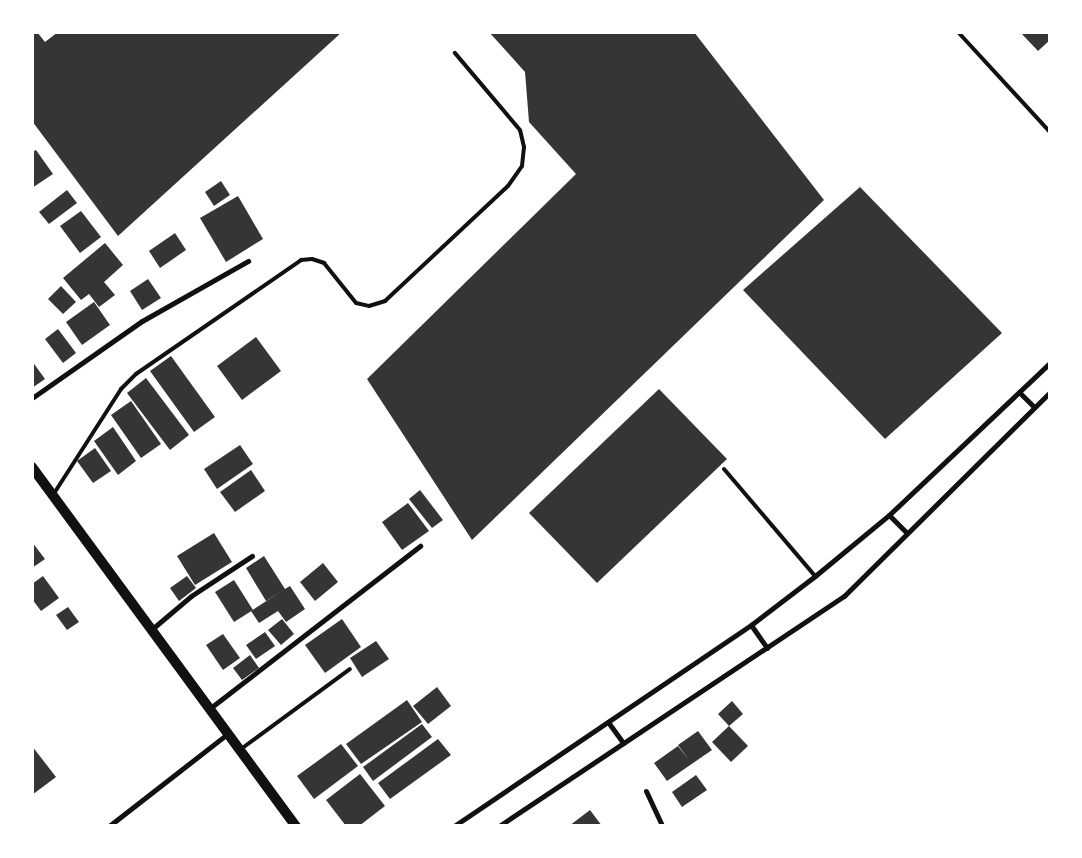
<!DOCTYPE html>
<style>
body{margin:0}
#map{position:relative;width:1082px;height:858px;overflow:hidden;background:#fff;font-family:Spectral,serif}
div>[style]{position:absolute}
.building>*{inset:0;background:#353535}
.service>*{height:4px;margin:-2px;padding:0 2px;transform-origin:2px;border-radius:2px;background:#111}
.minor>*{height:5px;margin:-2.5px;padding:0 2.5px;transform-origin:2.5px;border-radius:2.5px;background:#111}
.secondary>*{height:10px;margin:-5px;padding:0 5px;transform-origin:5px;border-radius:5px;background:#111}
span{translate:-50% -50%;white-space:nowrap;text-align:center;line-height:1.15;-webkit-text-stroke:5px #fff;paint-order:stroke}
.frame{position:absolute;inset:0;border:34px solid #fff;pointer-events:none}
</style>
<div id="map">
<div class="building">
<div style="clip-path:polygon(32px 32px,37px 32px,45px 42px,58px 32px,342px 32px,118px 236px,32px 121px)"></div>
<div style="clip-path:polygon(489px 32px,694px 32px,824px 200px,472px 540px,367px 379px,576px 174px,529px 122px,525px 72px)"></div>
<div style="clip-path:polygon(1020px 32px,1050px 32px,1050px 40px,1038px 51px)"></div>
<div style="clip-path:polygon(36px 150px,53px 174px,32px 188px,32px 152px)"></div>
<div style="clip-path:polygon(221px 181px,230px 195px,214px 206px,205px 192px)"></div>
<div style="clip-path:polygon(860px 187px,1002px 333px,885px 439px,743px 290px)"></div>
<div style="clip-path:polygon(67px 190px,77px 203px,49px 224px,39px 212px)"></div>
<div style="clip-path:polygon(238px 196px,263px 239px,226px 262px,200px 218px)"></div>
<div style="clip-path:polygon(81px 211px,101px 237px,80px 253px,60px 226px)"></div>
<div style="clip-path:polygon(175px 233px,186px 250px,160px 268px,149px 251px)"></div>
<div style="clip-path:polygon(105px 243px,123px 265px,104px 282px,115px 295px,99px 307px,89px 294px,81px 300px,63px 278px)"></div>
<div style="clip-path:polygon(148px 279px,161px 298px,142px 310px,130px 291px)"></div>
<div style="clip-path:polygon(61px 286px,76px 302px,63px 314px,48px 299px)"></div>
<div style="clip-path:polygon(94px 302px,110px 325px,82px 345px,66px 322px)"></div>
<div style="clip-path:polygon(58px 329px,76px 353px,63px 363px,45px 339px)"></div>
<div style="clip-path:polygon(256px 337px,281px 371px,242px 400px,217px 366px)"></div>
<div style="clip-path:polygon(171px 356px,215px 417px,194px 432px,150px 371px)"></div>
<div style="clip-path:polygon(32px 361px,45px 379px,32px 388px)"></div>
<div style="clip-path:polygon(146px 378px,189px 435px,170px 450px,127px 393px)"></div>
<div style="clip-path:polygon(659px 389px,727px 459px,597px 583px,529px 513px)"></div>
<div style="clip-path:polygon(131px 401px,161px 444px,141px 458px,111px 415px)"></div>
<div style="clip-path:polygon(113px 427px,136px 461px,118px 475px,94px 441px)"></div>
<div style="clip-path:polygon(240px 445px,253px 464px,217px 489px,204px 469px)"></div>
<div style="clip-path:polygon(95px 448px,111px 471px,93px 483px,77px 461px)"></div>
<div style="clip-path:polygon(251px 470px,265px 491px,235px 512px,220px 492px)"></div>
<div style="clip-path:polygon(420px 490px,443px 520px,432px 528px,409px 499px)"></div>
<div style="clip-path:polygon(408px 503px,429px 531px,402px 550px,382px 522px)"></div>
<div style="clip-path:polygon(214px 533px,232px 562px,195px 585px,177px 556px)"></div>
<div style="clip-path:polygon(32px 542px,45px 559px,32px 568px)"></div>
<div style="clip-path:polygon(264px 556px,285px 589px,290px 586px,305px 609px,286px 622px,278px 611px,259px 623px,251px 611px,282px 591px,266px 601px,246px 568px)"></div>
<div style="clip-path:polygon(323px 563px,338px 582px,315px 601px,300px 582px)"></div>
<div style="clip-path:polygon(43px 576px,59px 598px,41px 611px,32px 599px,32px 584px)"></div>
<div style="clip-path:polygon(187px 576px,196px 588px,179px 601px,170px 588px)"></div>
<div style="clip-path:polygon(234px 580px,253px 610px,234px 622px,215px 592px)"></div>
<div style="clip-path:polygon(68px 607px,79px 622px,67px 630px,56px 615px)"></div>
<div style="clip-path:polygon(282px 619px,294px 634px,281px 645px,268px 630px)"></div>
<div style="clip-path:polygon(342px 619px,361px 647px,325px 673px,305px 645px)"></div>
<div style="clip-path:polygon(265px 632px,275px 646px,256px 659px,246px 645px)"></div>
<div style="clip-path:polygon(223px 634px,240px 658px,223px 670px,206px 645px)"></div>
<div style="clip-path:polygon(376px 641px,389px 659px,362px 677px,350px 658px)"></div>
<div style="clip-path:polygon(250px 655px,259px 668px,242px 680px,233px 668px)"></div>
<div style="clip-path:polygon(437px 687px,451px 706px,428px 724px,413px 706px)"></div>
<div style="clip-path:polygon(407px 700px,422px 722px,361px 764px,346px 744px)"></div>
<div style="clip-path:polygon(732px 701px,743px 714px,729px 726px,748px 746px,731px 762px,712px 742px,729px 726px,718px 714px)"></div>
<div style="clip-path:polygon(422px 724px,432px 737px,373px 781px,363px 767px)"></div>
<div style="clip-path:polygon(698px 731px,712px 750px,667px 781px,654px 763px,678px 746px,689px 760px,678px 745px)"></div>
<div style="clip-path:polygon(438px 739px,451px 755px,390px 799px,378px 783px)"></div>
<div style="clip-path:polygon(341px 744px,358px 766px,314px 799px,297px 776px)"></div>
<div style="clip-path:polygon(32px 746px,56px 777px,32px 795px)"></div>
<div style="clip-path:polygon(360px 774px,385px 806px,359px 826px,346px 826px,326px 800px)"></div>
<div style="clip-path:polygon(696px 775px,707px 790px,682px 807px,672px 792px)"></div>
<div style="clip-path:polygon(590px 810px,602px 826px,569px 826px)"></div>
</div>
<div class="service">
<div style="left:958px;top:32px;width:136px;rotate:47.4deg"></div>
<div style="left:724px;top:469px;width:140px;rotate:49.6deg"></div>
<div style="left:53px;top:495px;width:126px;rotate:-57.3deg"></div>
<div style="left:121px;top:389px;width:21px;rotate:-45deg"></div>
<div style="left:136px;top:374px;width:201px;rotate:-34.6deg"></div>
<div style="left:301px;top:260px;width:11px;rotate:-5deg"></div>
<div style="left:312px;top:259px;width:13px;rotate:18deg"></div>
<div style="left:324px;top:263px;width:51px;rotate:51.3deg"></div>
<div style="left:356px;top:303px;width:13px;rotate:13deg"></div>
<div style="left:369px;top:306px;width:17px;rotate:-17deg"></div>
<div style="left:385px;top:301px;width:168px;rotate:-43.1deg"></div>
<div style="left:508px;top:186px;width:24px;rotate:-55deg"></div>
<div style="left:522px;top:166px;width:19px;rotate:-84deg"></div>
<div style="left:524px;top:147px;width:17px;rotate:-103deg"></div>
<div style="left:520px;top:130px;width:101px;rotate:-130.2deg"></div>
<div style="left:241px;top:749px;width:135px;rotate:-36.3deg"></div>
</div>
<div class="minor">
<div style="left:1019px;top:392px;width:21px;rotate:45deg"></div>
<div style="left:32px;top:398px;width:134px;rotate:-35deg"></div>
<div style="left:142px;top:321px;width:122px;rotate:-29.5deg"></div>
<div style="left:889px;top:515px;width:25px;rotate:45deg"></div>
<div style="left:751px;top:625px;width:28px;rotate:55deg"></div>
<div style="left:152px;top:629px;width:51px;rotate:-40.2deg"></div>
<div style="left:191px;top:596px;width:73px;rotate:-33.3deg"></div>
<div style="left:209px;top:709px;width:267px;rotate:-37.7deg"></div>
<div style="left:608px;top:722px;width:26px;rotate:54deg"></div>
<div style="left:646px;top:791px;width:38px;rotate:65deg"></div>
<div style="left:109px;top:826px;width:150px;rotate:-37.9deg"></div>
<div style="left:454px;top:826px;width:359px;rotate:-34.1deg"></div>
<div style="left:751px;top:625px;width:81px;rotate:-37.4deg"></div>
<div style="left:815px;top:576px;width:96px;rotate:-39.5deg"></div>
<div style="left:889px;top:515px;width:221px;rotate:-43.4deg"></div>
<div style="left:499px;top:826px;width:415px;rotate:-33.7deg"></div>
<div style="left:844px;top:596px;width:290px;rotate:-44.7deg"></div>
</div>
<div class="secondary">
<div style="left:32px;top:467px;width:446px;rotate:53.7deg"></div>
</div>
<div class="frame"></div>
</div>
